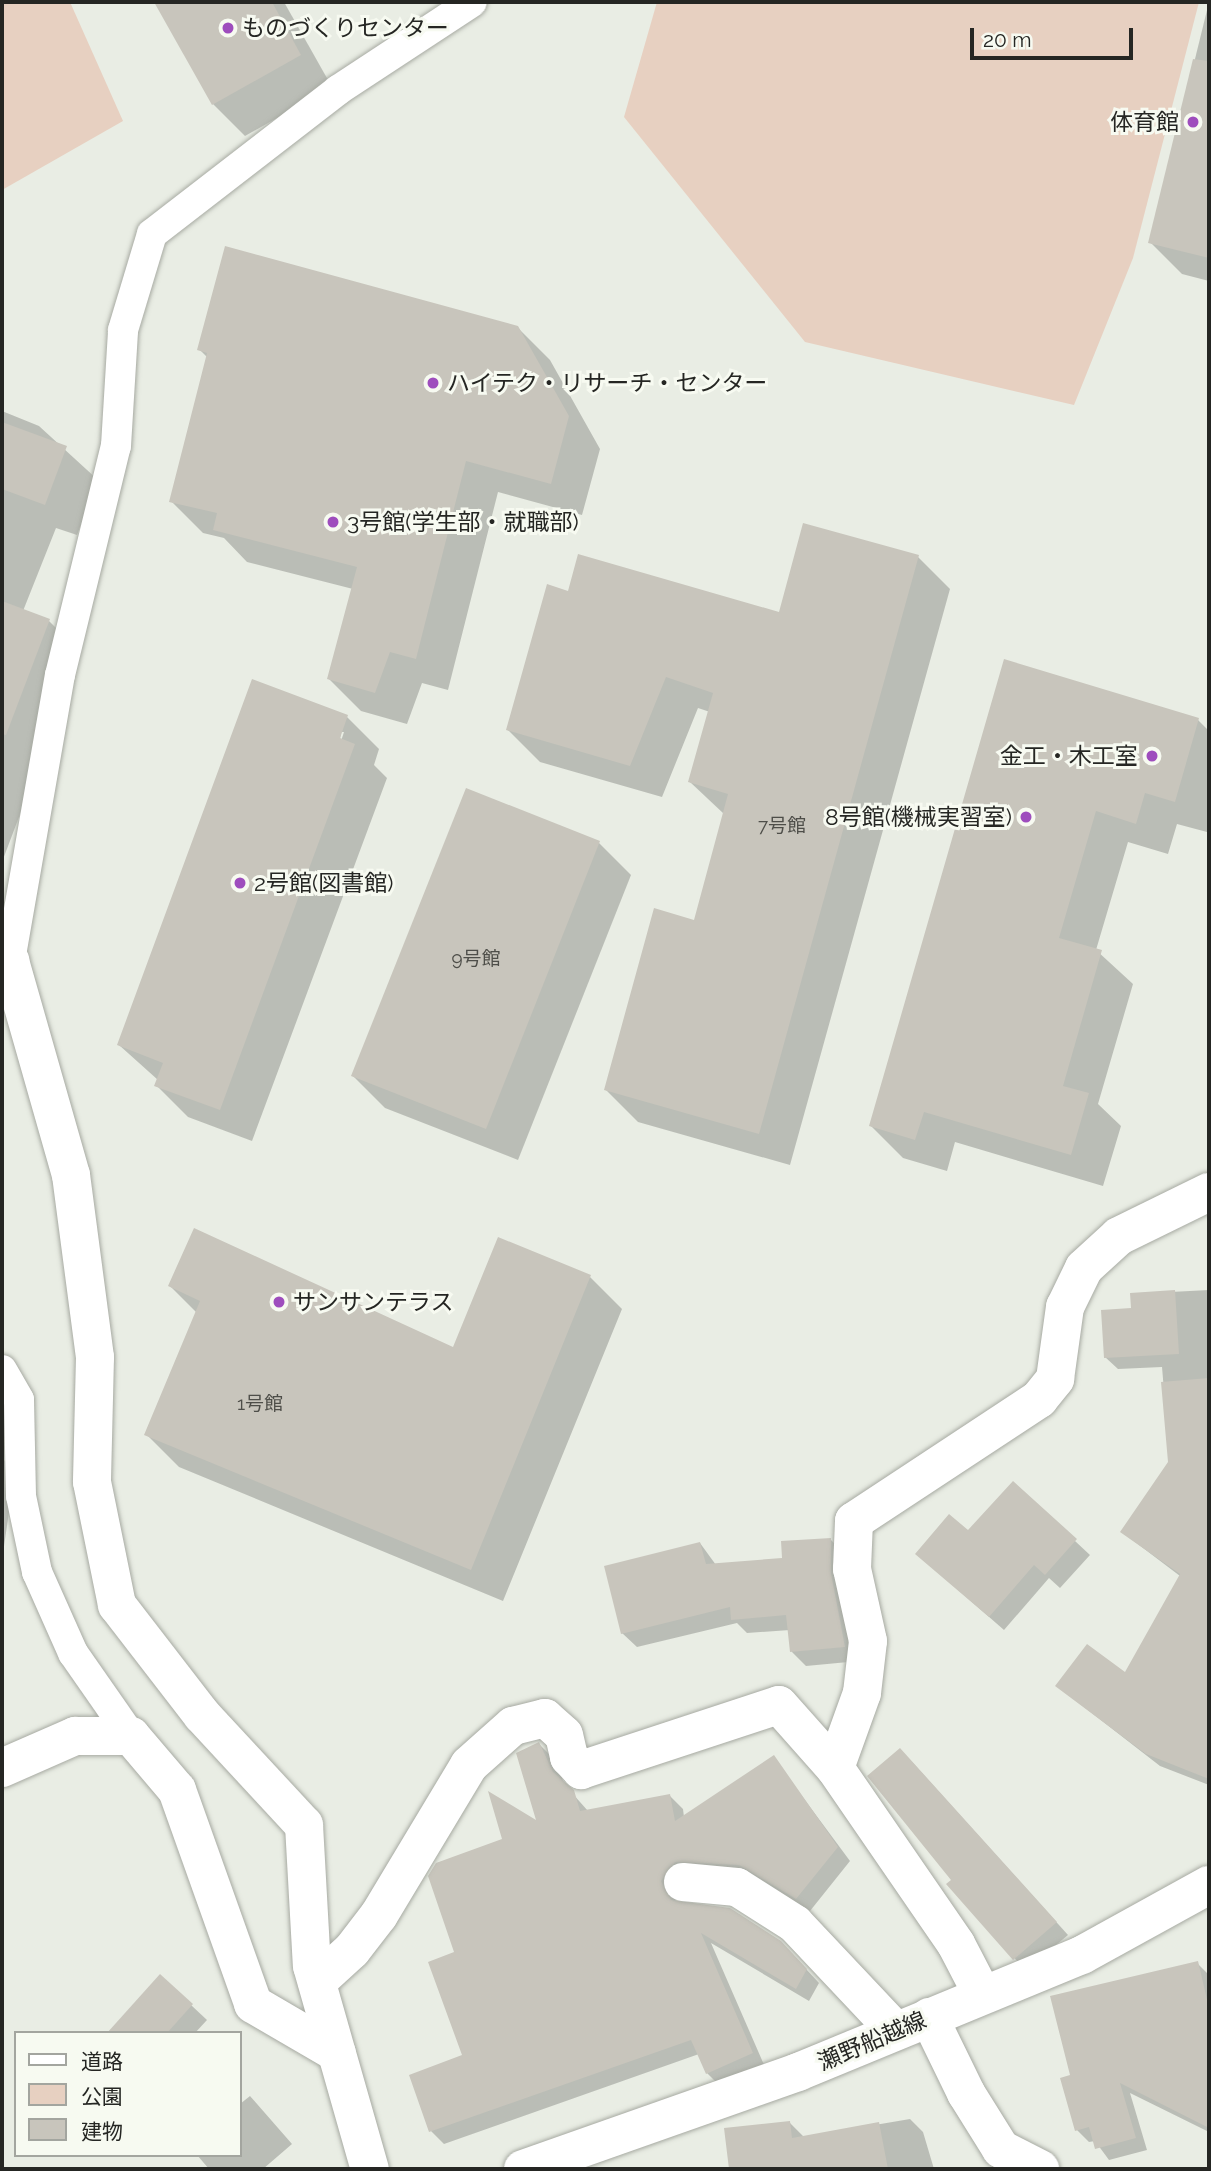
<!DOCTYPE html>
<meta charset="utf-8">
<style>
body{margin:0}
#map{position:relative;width:1211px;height:2171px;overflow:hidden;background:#e9ede4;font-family:Raleway,"Noto Sans JP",sans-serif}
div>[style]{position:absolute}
.green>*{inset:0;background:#e7d0c1}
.shadow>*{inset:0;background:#0003}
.building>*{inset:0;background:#c8c5bc}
.roads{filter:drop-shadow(0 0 2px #a7aaa2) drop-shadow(0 0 2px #a7aaa2)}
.service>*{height:30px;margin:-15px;padding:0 15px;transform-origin:15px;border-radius:15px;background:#fff}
.minor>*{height:38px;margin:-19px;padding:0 19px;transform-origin:19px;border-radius:19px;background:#fff}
.secondary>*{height:38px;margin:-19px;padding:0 19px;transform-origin:19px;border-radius:19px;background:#fff}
.dots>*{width:19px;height:19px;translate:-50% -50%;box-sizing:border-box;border:4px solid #f7faf1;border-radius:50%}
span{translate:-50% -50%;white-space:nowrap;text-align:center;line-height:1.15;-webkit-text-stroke:6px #f7faf1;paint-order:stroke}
.number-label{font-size:19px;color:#4e4e49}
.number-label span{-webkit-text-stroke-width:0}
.poi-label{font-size:23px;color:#252623}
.left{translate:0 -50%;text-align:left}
.right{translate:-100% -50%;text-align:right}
.street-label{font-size:23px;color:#252623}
.frame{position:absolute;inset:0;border:4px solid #252623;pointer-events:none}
.legend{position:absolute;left:14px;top:2031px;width:228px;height:126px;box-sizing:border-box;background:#f7faf1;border:2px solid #a3a59f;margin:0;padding:9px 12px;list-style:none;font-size:21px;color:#252623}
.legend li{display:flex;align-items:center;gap:14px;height:35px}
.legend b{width:35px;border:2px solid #a3a59f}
.scale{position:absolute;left:970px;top:28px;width:163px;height:32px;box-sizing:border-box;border:4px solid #252623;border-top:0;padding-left:9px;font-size:21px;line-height:24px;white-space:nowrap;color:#252623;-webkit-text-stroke:5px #f7faf1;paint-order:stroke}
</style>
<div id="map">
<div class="green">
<div style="clip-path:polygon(2px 2px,70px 2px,123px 121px,2px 190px)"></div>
<div style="clip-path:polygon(657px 2px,1199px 2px,1133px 258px,1074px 405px,805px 342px,624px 117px)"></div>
</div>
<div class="shadow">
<div style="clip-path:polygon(156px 2px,284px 2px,332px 87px,245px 136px,213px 104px)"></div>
<div style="clip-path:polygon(1209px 2px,1209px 281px,1182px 274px,1150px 242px)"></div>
<div style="clip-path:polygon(518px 328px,550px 360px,600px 449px,582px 515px,498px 492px,448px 690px,422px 683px,407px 724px,361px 711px,329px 679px,353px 589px,247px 562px,224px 538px,203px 533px,171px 501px,208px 358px,199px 349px)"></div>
<div style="clip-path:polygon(2px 411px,39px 426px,98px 480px,77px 535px,56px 528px,23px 611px,49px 621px,81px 653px,2px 862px)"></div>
<div style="clip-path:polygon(918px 557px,950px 589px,790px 1165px,638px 1122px,606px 1090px,695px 922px,724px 814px,690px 782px,710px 712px,698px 708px,662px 797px,540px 762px,508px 730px,569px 593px,780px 614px)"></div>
<div style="clip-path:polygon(1005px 661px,1198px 720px,1209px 731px,1207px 832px,1177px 824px,1168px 854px,1128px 842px,1096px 950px,1133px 984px,1098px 1104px,1121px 1126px,1103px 1186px,955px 1142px,947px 1171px,903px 1158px,871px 1126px)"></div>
<div style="clip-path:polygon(evenodd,347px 717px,379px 749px,374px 765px,387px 778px,252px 1141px,188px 1117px,156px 1085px,158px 1080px,119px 1045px,347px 717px,341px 732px,344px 732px,339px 747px,341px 732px)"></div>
<div style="clip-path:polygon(467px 790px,599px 843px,631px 875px,518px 1160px,385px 1108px,353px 1076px)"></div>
<div style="clip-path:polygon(590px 1277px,622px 1309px,503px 1601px,179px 1467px,147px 1435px,197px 1313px,170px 1286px,454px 1349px)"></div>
<div style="clip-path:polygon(1209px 1290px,1209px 1785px,1160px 1766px,1057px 1686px,1126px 1675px,1180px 1576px,1122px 1532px,1170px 1463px,1162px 1367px,1118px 1369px,1105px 1357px,1133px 1310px,1132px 1294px)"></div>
<div style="clip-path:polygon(2px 1458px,15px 1471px,2px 1560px)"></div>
<div style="clip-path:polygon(968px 1532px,1075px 1541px,1090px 1555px,1060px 1588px,1049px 1578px,1004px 1630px,917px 1554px)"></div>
<div style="clip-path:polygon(831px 1540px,845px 1554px,859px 1661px,806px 1666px,792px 1652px,790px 1630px,747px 1633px,737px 1623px,637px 1647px,622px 1633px,700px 1543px,716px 1565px,784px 1560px)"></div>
<div style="clip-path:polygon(539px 1744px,557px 1762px,564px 1784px,588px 1811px,670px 1796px,683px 1809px,684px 1817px,773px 1757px,850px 1861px,810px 1911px,754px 1878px,673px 1895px,677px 1903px,794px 1956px,819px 1983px,809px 2001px,711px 1943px,765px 2067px,720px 2086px,707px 2073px,699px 2054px,444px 2144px,431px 2131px,464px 2056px,456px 1953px,504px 1840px,539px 1824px)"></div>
<div style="clip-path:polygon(912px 1762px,1068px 1935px,1025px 1971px,953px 1880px)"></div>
<div style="clip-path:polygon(1197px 1963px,1209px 1975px,1209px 2028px,1168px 2033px,1209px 2054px,1209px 2132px,1130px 2093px,1147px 2150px,1109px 2160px,1095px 2141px,1089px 2142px,1077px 2130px,1072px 2076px)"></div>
<div style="clip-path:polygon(160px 1976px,207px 2020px,195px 2033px,109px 2033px)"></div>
<div style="clip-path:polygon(250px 2096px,292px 2144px,263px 2169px,209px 2169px,197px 2155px,240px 2155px,240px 2104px)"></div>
<div style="clip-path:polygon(910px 2119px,923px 2132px,934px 2169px,731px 2169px,726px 2129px,790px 2123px,804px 2137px)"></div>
</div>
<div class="building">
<div style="clip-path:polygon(154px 2px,272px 2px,301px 55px,212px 105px)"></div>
<div style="clip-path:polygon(1193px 59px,1209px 61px,1209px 258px,1148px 243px)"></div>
<div style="clip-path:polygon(225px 246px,518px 326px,569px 416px,551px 484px,466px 461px,416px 659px,390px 652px,375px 693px,327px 679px,357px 567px,213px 530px,217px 513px,169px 502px,207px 353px,197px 350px)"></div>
<div style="clip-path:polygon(2px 422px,67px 446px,45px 505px,2px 489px)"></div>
<div style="clip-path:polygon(803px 523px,919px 555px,759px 1134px,604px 1090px,654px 908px,694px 920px,728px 794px,688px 782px,713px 693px,666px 677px,630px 766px,506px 730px,547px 584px,568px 591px,578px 554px,779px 612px)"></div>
<div style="clip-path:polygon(2px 601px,50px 619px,6px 735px,2px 734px)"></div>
<div style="clip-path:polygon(1004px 659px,1199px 718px,1175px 802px,1145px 793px,1136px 824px,1096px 811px,1059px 938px,1102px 950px,1063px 1086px,1089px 1093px,1071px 1155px,924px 1112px,915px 1140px,869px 1126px)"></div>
<div style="clip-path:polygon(252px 679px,348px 715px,340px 738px,355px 744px,220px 1110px,154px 1086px,163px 1063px,117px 1045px)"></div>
<div style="clip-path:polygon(466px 788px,600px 841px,486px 1129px,351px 1076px)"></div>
<div style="clip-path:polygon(194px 1228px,453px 1347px,498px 1237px,591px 1275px,471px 1570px,144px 1435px,200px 1301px,168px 1286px)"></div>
<div style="clip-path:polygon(1175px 1290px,1179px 1354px,1104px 1358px,1101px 1310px,1131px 1308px,1130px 1293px)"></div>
<div style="clip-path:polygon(1209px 1378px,1209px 1779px,1146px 1754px,1055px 1686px,1087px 1644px,1125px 1672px,1180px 1574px,1120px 1532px,1168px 1462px,1161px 1382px)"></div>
<div style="clip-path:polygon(1013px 1481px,1077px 1539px,1045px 1575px,1034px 1565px,989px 1617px,915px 1554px,949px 1514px,968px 1530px)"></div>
<div style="clip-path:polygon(831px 1538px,831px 1573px,845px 1647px,790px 1652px,786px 1615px,731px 1620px,730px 1607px,621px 1634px,604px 1566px,700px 1542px,706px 1564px,782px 1558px,781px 1541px)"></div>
<div style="clip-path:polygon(539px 1742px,553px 1772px,574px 1790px,580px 1811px,670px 1794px,675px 1821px,774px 1755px,838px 1847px,796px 1899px,739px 1865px,675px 1862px,661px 1881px,671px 1900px,730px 1908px,781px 1941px,807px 1969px,796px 1989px,701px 1933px,753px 2053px,706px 2074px,691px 2040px,429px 2132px,409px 2075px,462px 2055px,428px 1962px,454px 1952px,428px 1876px,436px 1863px,502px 1839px,488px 1791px,536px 1820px,516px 1753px)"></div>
<div style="clip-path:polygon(900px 1748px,1057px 1922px,1013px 1960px,946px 1884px,951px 1880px,867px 1776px)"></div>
<div style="clip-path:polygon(1198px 1961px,1209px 2008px,1209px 2128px,1120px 2083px,1136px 2138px,1095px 2149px,1089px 2127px,1075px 2131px,1060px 2078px,1070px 2075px,1050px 1996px)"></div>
<div style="clip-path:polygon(160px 1974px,193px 2004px,167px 2033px,107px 2033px)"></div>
<div style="clip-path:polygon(790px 2121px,792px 2138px,879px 2122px,888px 2169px,729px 2169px,724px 2128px)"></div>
</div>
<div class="roads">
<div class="service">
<div style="left:10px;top:961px;width:290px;rotate:-80.1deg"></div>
<div style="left:60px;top:675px;width:236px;rotate:-76.3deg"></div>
<div style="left:116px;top:446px;width:116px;rotate:-86.5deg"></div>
<div style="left:123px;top:330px;width:100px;rotate:-73.2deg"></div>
<div style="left:152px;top:234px;width:235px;rotate:-37.7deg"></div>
<div style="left:338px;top:90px;width:160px;rotate:-33.3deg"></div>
<div style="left:2px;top:1370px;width:34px;rotate:60deg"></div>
<div style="left:19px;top:1400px;width:96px;rotate:88.8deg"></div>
<div style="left:21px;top:1496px;width:78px;rotate:78.1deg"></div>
<div style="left:37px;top:1572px;width:89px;rotate:66deg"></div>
<div style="left:73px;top:1653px;width:101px;rotate:55.1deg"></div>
</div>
<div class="minor">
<div style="left:2px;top:964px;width:9px;rotate:-21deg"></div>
<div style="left:10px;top:961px;width:223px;rotate:74.1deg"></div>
<div style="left:71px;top:1175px;width:184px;rotate:82.5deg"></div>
<div style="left:95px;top:1357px;width:125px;rotate:91.4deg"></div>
<div style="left:92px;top:1482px;width:126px;rotate:78.5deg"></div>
<div style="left:117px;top:1605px;width:139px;rotate:52.3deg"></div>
<div style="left:202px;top:1715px;width:150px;rotate:47.2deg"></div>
<div style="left:304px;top:1825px;width:141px;rotate:86.8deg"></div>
<div style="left:312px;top:1966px;width:211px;rotate:74.1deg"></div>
<div style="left:2px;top:1768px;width:80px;rotate:-23.7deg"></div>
<div style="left:75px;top:1736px;width:56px"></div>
<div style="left:131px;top:1736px;width:71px;rotate:49.6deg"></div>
<div style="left:177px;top:1790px;width:227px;rotate:70.4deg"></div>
<div style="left:253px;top:2004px;width:97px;rotate:30.3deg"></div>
<div style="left:683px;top:1882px;width:54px;rotate:5.3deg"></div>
<div style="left:737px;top:1887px;width:69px;rotate:32.5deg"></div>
<div style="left:795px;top:1924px;width:147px;rotate:46.7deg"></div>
<div style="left:317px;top:1982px;width:47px;rotate:-42.4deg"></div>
<div style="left:352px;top:1950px;width:44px;rotate:-52.4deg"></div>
<div style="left:379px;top:1915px;width:175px;rotate:-59deg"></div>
<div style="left:469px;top:1765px;width:59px;rotate:-41.6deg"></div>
<div style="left:513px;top:1726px;width:33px;rotate:-14deg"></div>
<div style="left:545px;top:1718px;width:25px;rotate:42deg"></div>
<div style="left:564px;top:1735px;width:23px;rotate:77deg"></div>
<div style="left:569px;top:1757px;width:18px;rotate:47deg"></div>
<div style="left:581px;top:1770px;width:208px;rotate:-18.2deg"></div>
<div style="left:779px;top:1705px;width:84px;rotate:48.4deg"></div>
<div style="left:982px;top:1994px;width:56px;rotate:-117.5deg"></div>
<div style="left:956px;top:1944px;width:214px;rotate:-124.5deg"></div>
<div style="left:835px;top:1768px;width:80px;rotate:-70.2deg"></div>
<div style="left:862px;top:1693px;width:52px;rotate:-83.4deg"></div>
<div style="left:868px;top:1641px;width:74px;rotate:-102.5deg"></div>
<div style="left:852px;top:1569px;width:48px;rotate:-87.6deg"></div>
<div style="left:854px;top:1521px;width:222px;rotate:-33.4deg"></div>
<div style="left:1039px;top:1399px;width:26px;rotate:-51deg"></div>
<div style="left:1055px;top:1379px;width:73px;rotate:-82.1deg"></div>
<div style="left:1065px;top:1307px;width:43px;rotate:-64deg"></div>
<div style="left:1084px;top:1268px;width:47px;rotate:-42.4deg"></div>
<div style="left:1119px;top:1236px;width:100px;rotate:-26.1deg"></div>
<div style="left:929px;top:2017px;width:85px;rotate:64deg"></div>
<div style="left:966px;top:2093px;width:66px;rotate:58deg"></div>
<div style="left:1001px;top:2149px;width:44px;rotate:27.1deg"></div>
</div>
<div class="secondary">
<div style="left:523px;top:2169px;width:292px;rotate:-19.4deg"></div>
<div style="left:798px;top:2072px;width:307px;rotate:-22.4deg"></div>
<div style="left:1082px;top:1955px;width:145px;rotate:-28.9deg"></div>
</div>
</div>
<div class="dots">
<div style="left:228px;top:28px;background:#9e4dbd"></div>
<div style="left:1193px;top:122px;background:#9e4dbd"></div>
<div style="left:433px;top:383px;background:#9e4dbd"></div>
<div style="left:333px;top:522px;background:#9e4dbd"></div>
<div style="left:1152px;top:756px;background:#9e4dbd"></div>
<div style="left:1026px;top:817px;background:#9e4dbd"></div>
<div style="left:240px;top:883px;background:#9e4dbd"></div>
<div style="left:279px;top:1302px;background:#9e4dbd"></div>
</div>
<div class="number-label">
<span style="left:782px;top:826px">7号館</span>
<span style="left:476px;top:959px">9号館</span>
<span style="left:260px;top:1404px">1号館</span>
</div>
<div class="poi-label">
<span class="left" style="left:242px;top:28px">ものづくりセンター</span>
<span class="right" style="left:1179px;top:122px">体育館</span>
<span class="left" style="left:447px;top:383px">ハイテク・リサーチ・センター</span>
<span class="left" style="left:347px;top:522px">3号館(学生部・就職部)</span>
<span class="right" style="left:1138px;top:756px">金工・木工室</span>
<span class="right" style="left:1012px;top:817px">8号館(機械実習室)</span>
<span class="left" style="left:254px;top:883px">2号館(図書館)</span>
<span class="left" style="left:293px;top:1302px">サンサンテラス</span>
</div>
<div class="street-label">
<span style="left:872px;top:2041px;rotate:-23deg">瀬野船越線</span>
</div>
<div class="frame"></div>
<ul class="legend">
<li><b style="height:9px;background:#fff"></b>道路</li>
<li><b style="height:19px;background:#e7d0c1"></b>公園</li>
<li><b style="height:19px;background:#c8c5bc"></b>建物</li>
</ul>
<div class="scale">20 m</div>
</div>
